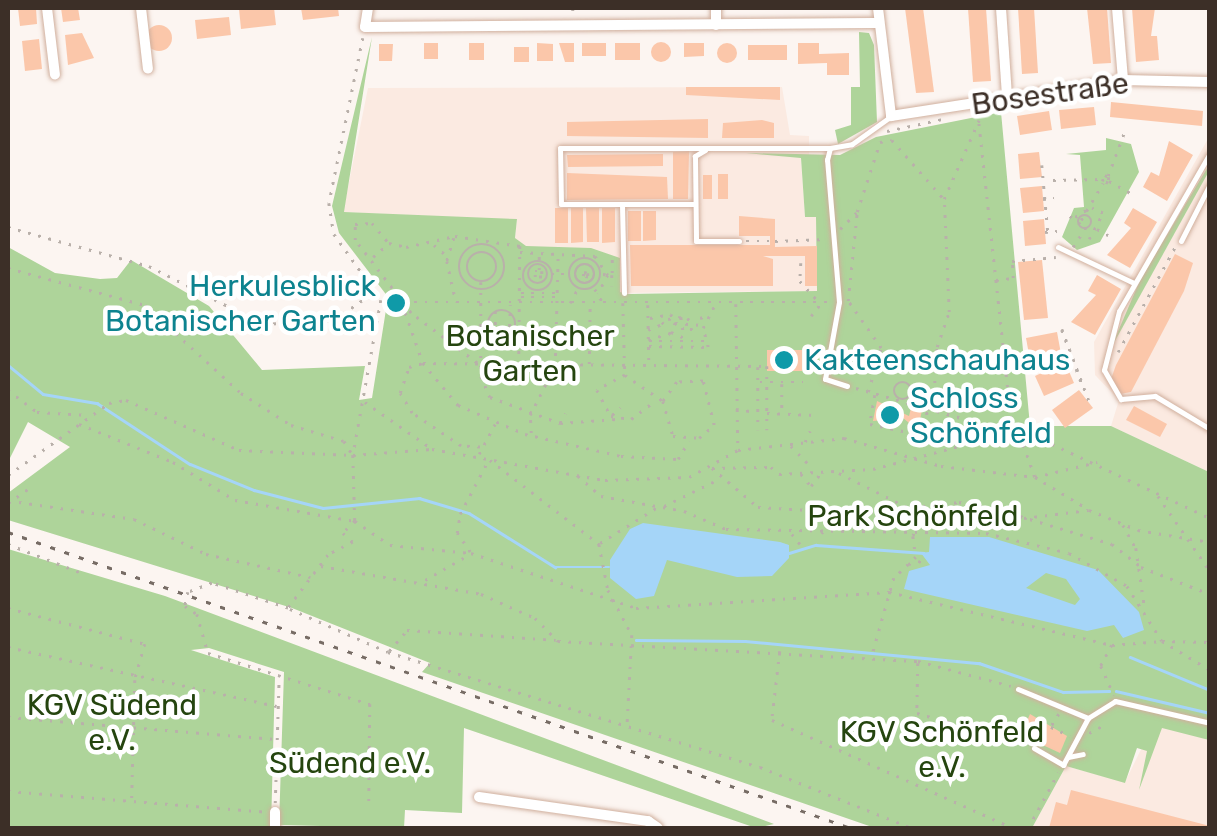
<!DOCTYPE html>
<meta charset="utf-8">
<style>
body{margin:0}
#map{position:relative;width:1217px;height:836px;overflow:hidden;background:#fcf5f1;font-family:Rubik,sans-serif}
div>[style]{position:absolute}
.built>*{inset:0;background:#fbeae1}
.green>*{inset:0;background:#aed49a}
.water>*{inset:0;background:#a5d5f8}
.stream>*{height:2.5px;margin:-1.25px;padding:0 1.25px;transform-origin:1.25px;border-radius:1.25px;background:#a5d5f8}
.building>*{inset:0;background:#fbc7aa}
.round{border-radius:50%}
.path>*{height:2.5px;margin-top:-1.25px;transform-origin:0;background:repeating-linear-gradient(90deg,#b9b0aa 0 2.5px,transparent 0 10.5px)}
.path>.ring{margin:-1.25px;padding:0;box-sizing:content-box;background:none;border:2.5px solid #b9b0aa;border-radius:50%}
.roads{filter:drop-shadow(0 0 2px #d0af9d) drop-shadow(0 0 2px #d0af9d)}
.service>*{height:5px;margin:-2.5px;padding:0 2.5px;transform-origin:2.5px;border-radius:2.5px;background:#fff}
.minor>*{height:10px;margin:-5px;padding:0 5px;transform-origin:5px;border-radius:5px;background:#fff}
.rail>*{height:2.5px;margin-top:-1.25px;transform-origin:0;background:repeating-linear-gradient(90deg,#776c65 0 5px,transparent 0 15px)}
.dots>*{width:28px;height:28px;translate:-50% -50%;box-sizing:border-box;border:5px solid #fff;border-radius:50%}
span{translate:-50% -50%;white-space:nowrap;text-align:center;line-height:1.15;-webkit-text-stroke:9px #fff;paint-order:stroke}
.street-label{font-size:30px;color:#3c2f27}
.culture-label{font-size:30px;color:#0d838f}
.right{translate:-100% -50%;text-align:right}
.left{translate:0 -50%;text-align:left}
.park-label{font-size:30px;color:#25450f}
.frame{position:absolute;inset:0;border:10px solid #3c2f27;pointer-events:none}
</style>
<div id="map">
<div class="built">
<div style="clip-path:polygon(782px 87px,790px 135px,809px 136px,809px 158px,801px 159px,805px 217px,816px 216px,817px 291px,620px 293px,523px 245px,515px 238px,517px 220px,343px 212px,368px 88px)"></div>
<div style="clip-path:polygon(1209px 137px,1209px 472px,1111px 426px,1119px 400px,1095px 375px,1094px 342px)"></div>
<div style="clip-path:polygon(1159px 713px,1209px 730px,1209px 828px,1032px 828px,1066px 766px,1125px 782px)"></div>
</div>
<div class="green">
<div style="clip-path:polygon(859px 32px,869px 33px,874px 45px,877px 122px,838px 144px,835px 130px,851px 125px,851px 87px,860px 87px)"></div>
<div style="clip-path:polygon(372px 37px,344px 212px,517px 219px,515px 238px,526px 246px,591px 248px,620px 258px,620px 292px,628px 294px,817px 291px,816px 217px,805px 217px,801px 158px,746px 153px,840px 155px,876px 137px,1001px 112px,1030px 426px,1111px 426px,1209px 472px,1209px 740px,1162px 728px,1139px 790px,1147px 751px,1137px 748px,1125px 783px,1066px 766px,1032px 828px,875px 828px,422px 672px,430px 663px,292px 608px,8px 520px,8px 493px,70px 447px,28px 422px,8px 462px,8px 247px,55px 273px,100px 279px,117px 278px,131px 260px,209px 306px,262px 370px,365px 366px,359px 400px,372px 398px,388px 297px,339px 233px,332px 206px)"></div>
<div style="clip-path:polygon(1106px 138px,1131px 144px,1139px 172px,1100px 242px,1077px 250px,1062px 237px,1074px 208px,1084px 207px,1080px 155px,1066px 154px,1106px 150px)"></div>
<div style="clip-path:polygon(1209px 165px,1209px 171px,1110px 350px,1141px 278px)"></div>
<div style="clip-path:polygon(8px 549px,165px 596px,774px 824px,756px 828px,464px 728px,462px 813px,405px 810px,404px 828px,279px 825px,284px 672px,209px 648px,191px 650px,275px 677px,271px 828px,8px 828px)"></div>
</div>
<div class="water">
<div style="clip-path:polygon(643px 523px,780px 542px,789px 545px,789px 558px,772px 576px,737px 577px,667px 560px,654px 596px,636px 599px,610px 578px,610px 560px,630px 529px)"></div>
<div style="clip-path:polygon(evenodd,930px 537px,989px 537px,1098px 570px,1139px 612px,1144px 630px,1123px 638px,1114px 625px,1087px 631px,904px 589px,909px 571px,930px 565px,921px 553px,929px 552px,930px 537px,1046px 573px,1066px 579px,1080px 599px,1075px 605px,1026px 588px,1046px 573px)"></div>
</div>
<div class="stream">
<div style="left:8px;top:365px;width:45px;rotate:39.6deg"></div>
<div style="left:43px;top:394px;width:55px;rotate:9.5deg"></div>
<div style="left:97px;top:403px;width:111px;rotate:33.3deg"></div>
<div style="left:190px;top:464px;width:69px;rotate:22.1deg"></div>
<div style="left:254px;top:490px;width:71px;rotate:14.6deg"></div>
<div style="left:323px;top:508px;width:97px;rotate:-5.9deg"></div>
<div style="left:419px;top:498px;width:52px;rotate:16.7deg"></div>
<div style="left:469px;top:513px;width:102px;rotate:32.1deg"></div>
<div style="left:555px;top:567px;width:54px"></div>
<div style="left:789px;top:553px;width:28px;rotate:-17deg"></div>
<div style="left:816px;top:545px;width:108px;rotate:4.2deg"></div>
<div style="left:636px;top:640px;width:109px;rotate:0.5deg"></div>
<div style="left:745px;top:641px;width:235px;rotate:5.4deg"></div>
<div style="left:979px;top:663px;width:89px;rotate:19deg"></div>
<div style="left:1063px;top:692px;width:46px;rotate:-1.2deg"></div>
<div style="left:1130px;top:657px;width:87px;rotate:22.4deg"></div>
<div style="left:1116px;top:691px;width:97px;rotate:13.2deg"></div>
</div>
<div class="building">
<div style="clip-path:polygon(18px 8px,36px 8px,37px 24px,20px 26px)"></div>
<div style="clip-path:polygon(61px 8px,78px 8px,80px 20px,63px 22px)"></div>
<div style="clip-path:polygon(274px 8px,276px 25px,241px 29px,239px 9px)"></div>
<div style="clip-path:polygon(301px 8px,338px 8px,339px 16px,303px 20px)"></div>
<div style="clip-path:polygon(905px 8px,923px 8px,934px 92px,916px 93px)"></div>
<div style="clip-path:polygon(968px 8px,986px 8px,991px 81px,973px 82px)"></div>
<div style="clip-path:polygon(1018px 8px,1034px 8px,1038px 73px,1022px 74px)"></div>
<div style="clip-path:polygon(1087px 8px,1107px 8px,1111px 63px,1093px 64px)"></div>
<div style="clip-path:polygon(1132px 8px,1155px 8px,1151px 36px,1157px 36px,1159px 60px,1136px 62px)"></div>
<div style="clip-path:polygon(229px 17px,231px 35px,197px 39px,195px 20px)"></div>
<div class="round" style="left:146px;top:25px;width:26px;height:26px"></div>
<div style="clip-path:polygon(82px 33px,94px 58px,68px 65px,65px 35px)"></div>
<div style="clip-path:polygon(39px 39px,42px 69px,25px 71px,22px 41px)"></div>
<div class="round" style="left:651px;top:42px;width:20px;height:20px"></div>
<div class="round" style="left:717px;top:43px;width:20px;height:20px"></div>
<div style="clip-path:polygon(424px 43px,438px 43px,438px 59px,424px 59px)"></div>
<div style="clip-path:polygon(469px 43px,484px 43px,484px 60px,469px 60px)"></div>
<div style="clip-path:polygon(537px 43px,553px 44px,553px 61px,537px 61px)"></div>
<div style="clip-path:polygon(559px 43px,574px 43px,574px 62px,565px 62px)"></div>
<div style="clip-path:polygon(582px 43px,606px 43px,606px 56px,582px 56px)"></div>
<div style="clip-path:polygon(615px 43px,640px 43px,640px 60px,615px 60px)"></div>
<div style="clip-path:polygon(684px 43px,704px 43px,704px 56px,684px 57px)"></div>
<div style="clip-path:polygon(798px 43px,819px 43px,819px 54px,849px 53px,849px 75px,827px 75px,827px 63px,798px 64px)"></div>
<div style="clip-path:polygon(379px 44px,393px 44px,392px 61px,379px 61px)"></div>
<div style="clip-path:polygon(748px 45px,787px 45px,787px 60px,748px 60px)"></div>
<div style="clip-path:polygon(514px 47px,529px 47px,529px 62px,514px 62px)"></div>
<div style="clip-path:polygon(686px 87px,780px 87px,780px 100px,686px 95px)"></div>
<div style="clip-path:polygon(1111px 102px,1203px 111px,1202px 126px,1110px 117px)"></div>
<div style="clip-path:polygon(1094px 107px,1096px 125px,1061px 129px,1059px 110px)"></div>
<div style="clip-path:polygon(1049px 111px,1052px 130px,1020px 135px,1017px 116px)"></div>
<div style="clip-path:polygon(708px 119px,708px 138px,567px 136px,567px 122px)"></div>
<div style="clip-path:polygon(762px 120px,774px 123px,774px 138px,722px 138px,723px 123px)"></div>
<div style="clip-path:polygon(1169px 141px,1193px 155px,1167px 201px,1143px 187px,1151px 172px,1159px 176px)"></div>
<div style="clip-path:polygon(689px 151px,688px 199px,673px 199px,673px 152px)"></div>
<div style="clip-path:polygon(1039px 152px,1042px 177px,1020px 179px,1018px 154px)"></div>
<div style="clip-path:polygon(663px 154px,663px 166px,568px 167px,567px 155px)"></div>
<div style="clip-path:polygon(567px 173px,667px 177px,668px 199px,567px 200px)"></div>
<div style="clip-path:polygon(718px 174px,728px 174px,728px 199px,718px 199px)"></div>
<div style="clip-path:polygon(703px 175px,712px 175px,712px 199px,703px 199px)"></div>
<div style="clip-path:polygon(1042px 186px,1044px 211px,1023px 213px,1020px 188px)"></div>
<div style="clip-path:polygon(555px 208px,568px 208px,568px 243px,555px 243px)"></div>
<div style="clip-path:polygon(571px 208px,583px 208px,583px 242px,571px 243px)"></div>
<div style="clip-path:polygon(586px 208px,599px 208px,599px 242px,587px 242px)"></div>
<div style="clip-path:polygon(602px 208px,615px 208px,615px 242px,602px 243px)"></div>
<div style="clip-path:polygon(1133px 208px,1157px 222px,1130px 268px,1107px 255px,1131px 228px,1124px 223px)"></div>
<div style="clip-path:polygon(628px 211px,641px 211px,641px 241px,628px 241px)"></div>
<div style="clip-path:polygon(643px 211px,656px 211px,656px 240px,643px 241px)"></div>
<div style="clip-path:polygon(739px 216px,775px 219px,775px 247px,817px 246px,817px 286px,805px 286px,805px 256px,763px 256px,773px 259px,773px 286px,631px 286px,630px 245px,770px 245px,770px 236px,739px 236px)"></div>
<div style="clip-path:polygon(1044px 219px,1046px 244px,1025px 246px,1023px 221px)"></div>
<div style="clip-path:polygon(1175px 254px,1193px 263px,1184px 291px,1131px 392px,1120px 394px,1110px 382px,1116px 365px)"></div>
<div style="clip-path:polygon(1042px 260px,1048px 318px,1024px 320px,1018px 262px)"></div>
<div style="clip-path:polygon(1097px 275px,1121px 289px,1095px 335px,1071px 322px,1096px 295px,1088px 291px)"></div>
<div style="clip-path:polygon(1057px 332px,1061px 354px,1030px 360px,1026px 338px)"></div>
<div style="clip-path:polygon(767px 350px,802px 350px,802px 371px,767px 371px)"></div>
<div style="clip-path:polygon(1065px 362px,1074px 383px,1044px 396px,1035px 376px)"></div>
<div style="clip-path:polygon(1079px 390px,1093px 408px,1065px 428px,1052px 410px)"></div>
<div style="clip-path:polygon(877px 401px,909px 416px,911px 408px,922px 410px,918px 430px,903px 418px,873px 421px)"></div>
<div style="clip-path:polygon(1134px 406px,1167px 424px,1160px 437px,1126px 420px)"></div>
<div style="clip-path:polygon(1030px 714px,1067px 736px,1060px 753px,1021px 735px)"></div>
<div style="clip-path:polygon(1071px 790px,1210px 826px,1210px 828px,1049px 828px,1056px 802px,1067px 805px)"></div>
</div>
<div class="path">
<div style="left:573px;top:8px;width:9px;rotate:90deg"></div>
<div style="left:363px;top:38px;width:168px;rotate:101.6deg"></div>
<div style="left:329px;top:203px;width:31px;rotate:81deg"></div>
<div style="left:334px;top:234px;width:81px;rotate:54.5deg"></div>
<div style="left:381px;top:300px;width:158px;rotate:100.2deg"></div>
<div style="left:353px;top:455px;width:66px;rotate:88.3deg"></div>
<div style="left:355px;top:521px;width:17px;rotate:135deg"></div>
<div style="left:343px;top:533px;width:13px;rotate:42deg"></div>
<div style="left:353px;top:542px;width:28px;rotate:153deg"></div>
<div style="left:328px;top:555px;width:66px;rotate:127deg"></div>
<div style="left:288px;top:608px;width:80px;rotate:-161.8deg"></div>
<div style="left:212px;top:583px;width:26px;rotate:159deg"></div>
<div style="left:188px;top:592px;width:14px;rotate:102deg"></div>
<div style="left:185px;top:606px;width:14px;rotate:34deg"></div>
<div style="left:197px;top:614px;width:41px;rotate:74.2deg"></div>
<div style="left:208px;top:653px;width:170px;rotate:17.5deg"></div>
<div style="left:370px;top:704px;width:99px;rotate:90.6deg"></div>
<div style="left:978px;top:113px;width:317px;rotate:83.8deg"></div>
<div style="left:887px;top:131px;width:61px;rotate:-12.2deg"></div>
<div style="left:1042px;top:165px;width:67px;rotate:84.9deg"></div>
<div style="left:1105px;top:175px;width:4px;rotate:27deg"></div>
<div style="left:1109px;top:177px;width:6px;rotate:99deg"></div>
<div style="left:1108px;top:183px;width:6px;rotate:-162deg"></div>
<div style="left:1102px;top:181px;width:7px;rotate:-63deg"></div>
<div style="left:1108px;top:176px;width:46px;rotate:-69.6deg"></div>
<div style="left:1053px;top:180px;width:48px;rotate:-1.2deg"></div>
<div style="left:1109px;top:181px;width:26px;rotate:29deg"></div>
<div style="left:1043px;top:199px;width:11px;rotate:-5deg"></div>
<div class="ring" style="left:1078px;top:215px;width:11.5px;height:11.5px"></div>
<div style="left:1070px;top:216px;width:16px;rotate:38deg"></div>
<div style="left:1075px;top:217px;width:15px;rotate:-32deg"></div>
<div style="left:1081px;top:220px;width:43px;rotate:-59.3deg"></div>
<div style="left:8px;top:227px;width:146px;rotate:15.5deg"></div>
<div style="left:149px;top:266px;width:128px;rotate:27deg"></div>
<div style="left:263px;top:324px;width:71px;rotate:-3.2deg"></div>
<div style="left:334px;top:320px;width:49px;rotate:-35deg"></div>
<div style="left:840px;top:229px;width:23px;rotate:-45deg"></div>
<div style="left:1097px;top:229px;width:13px;rotate:29deg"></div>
<div style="left:1045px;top:232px;width:12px;rotate:-5deg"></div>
<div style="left:454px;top:238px;width:24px;rotate:107deg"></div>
<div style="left:447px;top:261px;width:42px;rotate:77.6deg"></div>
<div style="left:1089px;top:239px;width:30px;rotate:-62deg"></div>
<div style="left:1103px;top:213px;width:12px;rotate:-156deg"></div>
<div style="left:746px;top:241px;width:24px"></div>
<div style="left:775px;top:241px;width:52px;rotate:-2.2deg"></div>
<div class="ring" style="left:459px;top:244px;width:43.5px;height:43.5px"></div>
<div style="left:434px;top:245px;width:17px;rotate:40deg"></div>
<div style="left:1073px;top:247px;width:27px;rotate:-57deg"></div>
<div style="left:520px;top:252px;width:75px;rotate:3.1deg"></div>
<div style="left:595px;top:256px;width:23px;rotate:56deg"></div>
<div style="left:608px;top:275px;width:21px;rotate:118deg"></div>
<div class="ring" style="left:467px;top:252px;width:27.5px;height:27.5px"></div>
<div style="left:373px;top:257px;width:20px;rotate:-41deg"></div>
<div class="ring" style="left:569px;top:258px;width:29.5px;height:29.5px"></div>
<div class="ring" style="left:523px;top:261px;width:27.5px;height:27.5px"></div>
<div style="left:801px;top:263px;width:18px;rotate:93deg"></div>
<div style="left:800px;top:281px;width:25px;rotate:48deg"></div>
<div class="ring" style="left:575px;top:264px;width:17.5px;height:17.5px"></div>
<div class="ring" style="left:575px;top:264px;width:17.5px;height:17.5px"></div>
<div class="ring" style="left:528px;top:264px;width:17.5px;height:17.5px"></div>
<div style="left:8px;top:268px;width:142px;rotate:15.1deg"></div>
<div style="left:145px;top:305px;width:130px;rotate:42.5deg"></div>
<div style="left:241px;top:393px;width:59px;rotate:32.6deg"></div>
<div style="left:291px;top:425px;width:55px;rotate:16.8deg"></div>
<div style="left:344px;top:441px;width:15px;rotate:58deg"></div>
<div style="left:539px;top:270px;width:16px;rotate:-90deg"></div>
<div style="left:535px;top:271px;width:7px"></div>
<div style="left:542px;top:271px;width:6px;rotate:90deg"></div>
<div style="left:542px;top:277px;width:7px;rotate:180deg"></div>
<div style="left:535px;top:277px;width:6px;rotate:-90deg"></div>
<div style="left:584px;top:272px;width:4px;rotate:14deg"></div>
<div style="left:588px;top:273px;width:4px;rotate:90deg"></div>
<div style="left:588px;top:277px;width:5px;rotate:-169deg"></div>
<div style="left:583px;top:276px;width:4px;rotate:-76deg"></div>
<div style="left:612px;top:273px;width:15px;rotate:-90deg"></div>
<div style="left:551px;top:274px;width:17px"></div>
<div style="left:603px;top:274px;width:9px;rotate:6deg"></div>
<div style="left:612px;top:275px;width:11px;rotate:90deg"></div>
<div style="left:996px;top:280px;width:17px;rotate:-7deg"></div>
<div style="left:1013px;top:278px;width:17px;rotate:-93deg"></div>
<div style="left:1012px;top:261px;width:44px;rotate:-5.2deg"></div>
<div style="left:481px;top:282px;width:94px;rotate:90deg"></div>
<div style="left:481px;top:376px;width:23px;rotate:67deg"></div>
<div style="left:490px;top:397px;width:75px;rotate:20.4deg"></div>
<div style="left:560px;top:423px;width:57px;rotate:-4deg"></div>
<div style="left:595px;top:289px;width:16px;rotate:60deg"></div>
<div style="left:521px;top:293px;width:36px"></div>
<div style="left:521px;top:297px;width:36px"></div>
<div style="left:404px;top:302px;width:426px"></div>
<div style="left:402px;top:303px;width:64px;rotate:70.7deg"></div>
<div style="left:423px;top:363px;width:344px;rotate:0.5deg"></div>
<div style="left:767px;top:366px;width:64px;rotate:90deg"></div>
<div style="left:570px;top:303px;width:15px;rotate:-62deg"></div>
<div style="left:623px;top:303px;width:72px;rotate:88.4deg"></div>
<div style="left:625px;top:375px;width:46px;rotate:34.4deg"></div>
<div style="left:663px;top:401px;width:36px;rotate:74deg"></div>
<div style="left:673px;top:436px;width:26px;rotate:4deg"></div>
<div style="left:699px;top:438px;width:20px;rotate:-41deg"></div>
<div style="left:714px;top:425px;width:45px;rotate:-104deg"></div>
<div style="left:703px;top:381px;width:26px;rotate:178deg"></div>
<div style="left:677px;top:382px;width:24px;rotate:126deg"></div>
<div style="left:736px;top:304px;width:146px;rotate:89.2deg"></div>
<div style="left:648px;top:305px;width:60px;rotate:89deg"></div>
<div class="ring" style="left:488px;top:310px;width:25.5px;height:25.5px"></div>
<div style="left:811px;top:316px;width:16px;rotate:-52deg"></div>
<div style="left:650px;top:318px;width:21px;rotate:-11deg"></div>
<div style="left:671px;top:314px;width:9px;rotate:69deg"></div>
<div style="left:688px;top:318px;width:20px;rotate:72deg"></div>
<div style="left:700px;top:318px;width:9px;rotate:-18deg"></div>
<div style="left:668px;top:319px;width:13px;rotate:-9deg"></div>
<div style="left:681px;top:317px;width:19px;rotate:81deg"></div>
<div style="left:662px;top:322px;width:7px;rotate:45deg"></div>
<div style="left:1062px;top:329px;width:82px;rotate:69.4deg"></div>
<div style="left:648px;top:330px;width:15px;rotate:-23deg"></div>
<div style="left:1062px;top:330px;width:61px;rotate:69.8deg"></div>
<div style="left:671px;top:332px;width:20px;rotate:24deg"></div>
<div style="left:495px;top:335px;width:31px;rotate:-90deg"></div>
<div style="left:509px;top:337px;width:32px;rotate:-88deg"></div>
<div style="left:648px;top:339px;width:22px;rotate:-13deg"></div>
<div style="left:669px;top:334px;width:13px;rotate:-61deg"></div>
<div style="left:675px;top:323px;width:27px;rotate:4deg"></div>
<div style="left:649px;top:341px;width:57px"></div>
<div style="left:649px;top:346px;width:59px;rotate:1deg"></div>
<div style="left:708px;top:347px;width:20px;rotate:-105deg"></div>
<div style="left:703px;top:328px;width:27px;rotate:-63deg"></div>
<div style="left:1118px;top:352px;width:122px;rotate:-61.5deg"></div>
<div style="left:477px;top:363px;width:83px;rotate:-142.9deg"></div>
<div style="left:411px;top:313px;width:92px;rotate:-127.5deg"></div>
<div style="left:355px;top:240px;width:16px;rotate:-90deg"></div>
<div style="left:355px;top:224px;width:17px;rotate:-3deg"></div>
<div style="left:372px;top:223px;width:26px;rotate:50deg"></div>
<div style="left:389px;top:243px;width:17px;rotate:13deg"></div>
<div style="left:406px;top:247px;width:50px;rotate:-12.7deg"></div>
<div style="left:455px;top:236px;width:66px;rotate:8.7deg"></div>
<div style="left:520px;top:246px;width:117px;rotate:90.5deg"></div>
<div style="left:589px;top:364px;width:61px;rotate:-89.1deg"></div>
<div style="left:758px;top:367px;width:63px;rotate:90deg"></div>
<div style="left:625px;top:375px;width:32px;rotate:152deg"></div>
<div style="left:597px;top:390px;width:30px;rotate:62deg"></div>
<div style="left:611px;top:416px;width:20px;rotate:9deg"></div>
<div style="left:631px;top:419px;width:31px;rotate:-37deg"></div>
<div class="ring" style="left:894px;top:382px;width:15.5px;height:15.5px"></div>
<div style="left:760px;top:382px;width:43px"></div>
<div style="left:782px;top:384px;width:27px;rotate:90deg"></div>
<div style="left:856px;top:388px;width:204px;rotate:15.9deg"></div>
<div style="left:1052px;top:444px;width:174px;rotate:25.1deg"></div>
<div style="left:8px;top:390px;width:36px;rotate:37deg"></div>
<div style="left:37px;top:412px;width:51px;rotate:3.4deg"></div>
<div style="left:868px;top:392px;width:46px;rotate:-73.5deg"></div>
<div style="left:881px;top:348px;width:57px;rotate:-125.1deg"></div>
<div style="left:848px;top:301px;width:89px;rotate:-84.2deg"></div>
<div style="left:857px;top:212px;width:74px;rotate:-71.8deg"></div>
<div style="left:880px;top:142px;width:12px;rotate:-9deg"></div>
<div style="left:892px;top:140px;width:79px;rotate:48.6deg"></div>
<div style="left:875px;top:395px;width:29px;rotate:100deg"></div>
<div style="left:870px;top:424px;width:53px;rotate:11.9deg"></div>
<div style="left:922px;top:435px;width:29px;rotate:-78deg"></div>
<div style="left:365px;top:402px;width:80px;rotate:34.9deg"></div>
<div style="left:933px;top:404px;width:57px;rotate:-86deg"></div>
<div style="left:937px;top:347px;width:37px;rotate:-71deg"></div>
<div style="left:949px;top:312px;width:113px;rotate:-92.5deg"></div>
<div style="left:944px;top:199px;width:86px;rotate:-66.1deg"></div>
<div style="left:736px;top:409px;width:21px;rotate:8deg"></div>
<div style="left:767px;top:413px;width:48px;rotate:2.4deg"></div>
<div style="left:612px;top:415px;width:11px;rotate:-41deg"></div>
<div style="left:560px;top:423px;width:11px;rotate:-63deg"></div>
<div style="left:79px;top:424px;width:101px;rotate:22deg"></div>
<div style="left:173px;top:462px;width:73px;rotate:31.5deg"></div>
<div style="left:235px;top:500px;width:122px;rotate:9.9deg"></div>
<div style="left:355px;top:521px;width:42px;rotate:34.4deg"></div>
<div style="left:390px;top:545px;width:81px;rotate:5.6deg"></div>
<div style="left:471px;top:553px;width:174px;rotate:18.4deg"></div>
<div style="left:636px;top:608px;width:254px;rotate:-3.6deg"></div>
<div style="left:889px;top:592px;width:229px;rotate:13.4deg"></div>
<div style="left:1112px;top:645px;width:50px;rotate:-4.6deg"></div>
<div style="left:1162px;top:641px;width:56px;rotate:31.1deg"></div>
<div style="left:531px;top:433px;width:18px;rotate:-93deg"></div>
<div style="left:530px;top:415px;width:55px;rotate:-63deg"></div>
<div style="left:555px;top:366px;width:113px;rotate:-88.5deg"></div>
<div style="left:1020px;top:435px;width:45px;rotate:70.3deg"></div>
<div style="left:1035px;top:477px;width:62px;rotate:31.1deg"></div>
<div style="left:805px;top:442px;width:12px;rotate:-66deg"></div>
<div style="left:791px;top:446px;width:28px;rotate:46deg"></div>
<div style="left:480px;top:447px;width:19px;rotate:-177deg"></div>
<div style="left:461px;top:446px;width:59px;rotate:-146deg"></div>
<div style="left:412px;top:413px;width:23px;rotate:-121deg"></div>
<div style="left:400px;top:393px;width:28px;rotate:-71deg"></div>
<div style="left:409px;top:367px;width:15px;rotate:-16deg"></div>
<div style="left:423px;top:363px;width:55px;rotate:50.2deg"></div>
<div style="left:458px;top:405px;width:73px;rotate:23.4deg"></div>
<div style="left:525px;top:434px;width:98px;rotate:12.9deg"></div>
<div style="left:621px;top:456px;width:57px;rotate:3deg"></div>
<div style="left:678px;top:459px;width:21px;rotate:-59deg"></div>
<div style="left:479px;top:454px;width:34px;rotate:-62deg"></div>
<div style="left:490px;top:460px;width:138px;rotate:37.6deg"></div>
<div style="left:599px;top:544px;width:47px;rotate:78.9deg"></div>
<div style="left:608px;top:590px;width:51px;rotate:61.9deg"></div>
<div style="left:632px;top:635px;width:94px;rotate:93deg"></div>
<div style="left:712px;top:468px;width:60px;rotate:40.3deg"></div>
<div style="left:758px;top:507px;width:102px;rotate:3.4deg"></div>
<div style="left:860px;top:513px;width:100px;rotate:-6.3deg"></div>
<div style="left:959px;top:502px;width:42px;rotate:11deg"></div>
<div style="left:1000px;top:510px;width:117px;rotate:16.9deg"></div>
<div style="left:1112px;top:544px;width:37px;rotate:38deg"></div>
<div style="left:1141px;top:567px;width:74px;rotate:21.4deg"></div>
<div style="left:712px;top:468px;width:59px;rotate:-1deg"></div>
<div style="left:771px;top:467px;width:11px;rotate:41deg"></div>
<div style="left:779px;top:474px;width:94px;rotate:-3deg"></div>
<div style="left:873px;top:469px;width:93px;rotate:-14.9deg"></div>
<div style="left:963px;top:445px;width:28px;rotate:-67deg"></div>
<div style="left:839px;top:473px;width:96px;rotate:26.6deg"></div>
<div style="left:925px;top:516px;width:23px;rotate:121deg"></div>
<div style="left:913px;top:536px;width:21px;rotate:82deg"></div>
<div style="left:916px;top:557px;width:30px;rotate:136deg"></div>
<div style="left:894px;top:578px;width:81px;rotate:105.8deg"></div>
<div style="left:801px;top:474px;width:16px;rotate:50deg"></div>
<div style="left:811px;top:486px;width:15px;rotate:-53deg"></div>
<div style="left:8px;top:475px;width:124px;rotate:-35.5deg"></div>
<div style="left:109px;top:403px;width:17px;rotate:-10deg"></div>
<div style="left:126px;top:400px;width:124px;rotate:23.9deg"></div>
<div style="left:239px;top:450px;width:114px;rotate:2.5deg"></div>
<div style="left:353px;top:455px;width:79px;rotate:-4.3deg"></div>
<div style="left:432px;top:449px;width:176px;rotate:10.2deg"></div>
<div style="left:605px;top:480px;width:84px;rotate:-2deg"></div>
<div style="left:689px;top:477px;width:56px;rotate:-28.9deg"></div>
<div style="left:738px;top:450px;width:107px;rotate:-6.5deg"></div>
<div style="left:844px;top:438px;width:101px;rotate:16.1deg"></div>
<div style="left:941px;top:466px;width:95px;rotate:6.7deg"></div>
<div style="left:1035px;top:477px;width:64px;rotate:-13.6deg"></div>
<div style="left:578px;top:476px;width:30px;rotate:41deg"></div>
<div style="left:601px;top:496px;width:84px;rotate:10.2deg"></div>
<div style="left:684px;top:511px;width:46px;rotate:23.2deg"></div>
<div style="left:726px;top:529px;width:260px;rotate:0.9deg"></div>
<div style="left:986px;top:533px;width:85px;rotate:13.5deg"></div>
<div style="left:1069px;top:553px;width:67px;rotate:29.6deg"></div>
<div style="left:1127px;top:586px;width:65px;rotate:57.5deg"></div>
<div style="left:1162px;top:641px;width:48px;rotate:1.2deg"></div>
<div style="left:1158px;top:496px;width:91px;rotate:55.3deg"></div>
<div style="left:19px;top:502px;width:116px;rotate:8.4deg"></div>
<div style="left:134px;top:519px;width:80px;rotate:25.9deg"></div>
<div style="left:206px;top:554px;width:107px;rotate:12.5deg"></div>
<div style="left:8px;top:503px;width:28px;rotate:-35deg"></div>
<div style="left:664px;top:506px;width:61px;rotate:-26.1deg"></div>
<div style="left:1024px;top:518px;width:65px;rotate:-7deg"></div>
<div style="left:1089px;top:510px;width:53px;rotate:22.2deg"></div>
<div style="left:1138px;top:530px;width:73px;rotate:9.5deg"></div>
<div style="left:1123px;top:525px;width:26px;rotate:61deg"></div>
<div style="left:1136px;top:548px;width:56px;rotate:81.7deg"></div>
<div style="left:821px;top:533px;width:42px;rotate:-27.2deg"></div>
<div style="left:792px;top:534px;width:13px;rotate:51deg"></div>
<div style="left:600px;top:543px;width:66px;rotate:-32deg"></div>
<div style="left:8px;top:544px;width:79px;rotate:21.4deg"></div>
<div style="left:470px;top:552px;width:23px;rotate:-124deg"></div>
<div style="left:457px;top:533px;width:19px;rotate:-81deg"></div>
<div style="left:460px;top:514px;width:62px;rotate:-62.2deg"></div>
<div style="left:908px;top:564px;width:17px;rotate:-13deg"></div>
<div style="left:321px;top:566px;width:162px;rotate:9.9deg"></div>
<div style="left:481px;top:594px;width:59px;rotate:24deg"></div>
<div style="left:535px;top:618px;width:33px;rotate:45deg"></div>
<div style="left:558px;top:641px;width:361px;rotate:3.2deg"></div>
<div style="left:918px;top:661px;width:96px;rotate:15deg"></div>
<div style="left:425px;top:580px;width:52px;rotate:-30deg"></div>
<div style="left:8px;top:608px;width:142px;rotate:14.7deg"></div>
<div style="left:145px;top:644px;width:37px;rotate:106deg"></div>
<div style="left:135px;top:680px;width:118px;rotate:91.5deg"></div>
<div style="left:290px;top:609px;width:107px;rotate:23.7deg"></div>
<div style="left:388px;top:652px;width:389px;rotate:17.2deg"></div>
<div style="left:760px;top:767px;width:164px;rotate:21.9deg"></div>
<div style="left:1112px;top:645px;width:24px;rotate:118deg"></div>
<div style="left:1101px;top:666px;width:32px;rotate:66deg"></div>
<div style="left:8px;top:647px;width:275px;rotate:12.4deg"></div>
<div style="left:389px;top:651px;width:28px;rotate:-49deg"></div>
<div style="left:407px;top:630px;width:149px;rotate:3.8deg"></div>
<div style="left:780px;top:651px;width:69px;rotate:96.6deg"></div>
<div style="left:772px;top:720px;width:264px;rotate:24.1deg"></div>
<div style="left:918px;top:663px;width:50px;rotate:91.1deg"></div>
<div style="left:917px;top:713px;width:116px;rotate:16.1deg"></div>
<div style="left:1059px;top:714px;width:15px;rotate:122deg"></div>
<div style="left:1051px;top:727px;width:21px;rotate:25deg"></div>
<div style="left:8px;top:717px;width:269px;rotate:4.7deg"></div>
<div style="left:1089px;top:733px;width:17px;rotate:-28deg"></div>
<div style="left:8px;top:791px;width:260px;rotate:4.6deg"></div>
<div style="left:275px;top:803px;width:127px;rotate:-88.2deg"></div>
<div style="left:1028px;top:828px;width:63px;rotate:-61.4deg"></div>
</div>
<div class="roads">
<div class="service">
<div style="left:705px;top:150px;width:12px;rotate:149deg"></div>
<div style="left:695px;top:156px;width:85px;rotate:89.3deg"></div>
<div style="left:696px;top:241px;width:43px"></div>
<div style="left:1210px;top:153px;width:182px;rotate:119.9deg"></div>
<div style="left:1119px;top:311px;width:61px;rotate:104.3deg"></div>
<div style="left:1104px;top:370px;width:34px;rotate:60deg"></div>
<div style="left:1121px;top:399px;width:34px;rotate:-5deg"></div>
<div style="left:1155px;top:396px;width:64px;rotate:31deg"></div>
<div style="left:623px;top:204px;width:72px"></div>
<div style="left:1181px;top:241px;width:64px;rotate:-63deg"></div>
<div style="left:1058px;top:247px;width:84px;rotate:25.3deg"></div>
<div style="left:624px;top:293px;width:89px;rotate:-91.3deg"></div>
<div style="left:622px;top:204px;width:61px;rotate:180deg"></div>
<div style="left:561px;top:204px;width:56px;rotate:-91deg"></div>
<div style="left:560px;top:148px;width:270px"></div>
<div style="left:847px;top:386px;width:23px;rotate:-162deg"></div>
<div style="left:825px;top:379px;width:78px;rotate:-79.7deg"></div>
<div style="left:839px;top:302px;width:143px;rotate:-94.8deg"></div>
<div style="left:827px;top:160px;width:12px;rotate:-76deg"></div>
<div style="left:830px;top:148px;width:22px;rotate:-10deg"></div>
<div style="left:852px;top:144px;width:47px;rotate:-35.4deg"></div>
<div style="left:1018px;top:689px;width:76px;rotate:22.5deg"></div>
<div style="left:1088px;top:718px;width:32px;rotate:-32deg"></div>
<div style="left:1115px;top:701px;width:98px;rotate:13deg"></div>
<div style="left:1034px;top:748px;width:34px;rotate:30deg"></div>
<div style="left:1063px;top:765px;width:53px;rotate:-62deg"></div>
<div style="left:1068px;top:757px;width:15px;rotate:-11deg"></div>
</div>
<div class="minor">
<div style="left:47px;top:8px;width:67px;rotate:83.2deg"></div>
<div style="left:141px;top:8px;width:61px;rotate:83.5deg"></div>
<div style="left:368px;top:8px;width:19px;rotate:99deg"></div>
<div style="left:365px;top:27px;width:514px;rotate:-0.45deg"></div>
<div style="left:716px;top:8px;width:17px;rotate:90deg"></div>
<div style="left:878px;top:8px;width:109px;rotate:83.1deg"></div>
<div style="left:891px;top:116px;width:235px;rotate:-8.8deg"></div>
<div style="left:1123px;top:80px;width:87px;rotate:1.3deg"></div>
<div style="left:1001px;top:8px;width:88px;rotate:86.1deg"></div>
<div style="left:1117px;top:8px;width:72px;rotate:85.2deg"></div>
<div style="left:479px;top:797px;width:171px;rotate:8.1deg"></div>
<div style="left:648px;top:821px;width:12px;rotate:35deg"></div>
<div style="left:275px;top:828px;width:16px;rotate:-90deg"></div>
</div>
</div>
<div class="rail">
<div style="left:8px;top:532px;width:893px;rotate:19.35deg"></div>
</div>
<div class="dots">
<div style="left:396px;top:303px;background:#0f9aa8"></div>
<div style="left:784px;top:360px;background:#0f9aa8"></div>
<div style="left:890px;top:415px;background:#0f9aa8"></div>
</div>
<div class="street-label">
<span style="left:1050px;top:94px;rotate:-8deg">Bosestraße</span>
</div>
<div class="culture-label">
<span class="right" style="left:376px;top:303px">Herkulesblick<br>Botanischer Garten</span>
<span class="left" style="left:804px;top:360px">Kakteenschauhaus</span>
<span class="left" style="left:910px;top:415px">Schloss<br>Schönfeld</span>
</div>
<div class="park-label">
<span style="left:530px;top:353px">Botanischer<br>Garten</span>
<span style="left:913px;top:516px">Park Schönfeld</span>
<span style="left:112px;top:722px">KGV Südend<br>e.V.</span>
<span style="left:942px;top:749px">KGV Schönfeld<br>e.V.</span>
<span style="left:350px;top:763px">Südend e.V.</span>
</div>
<div class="frame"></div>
</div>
